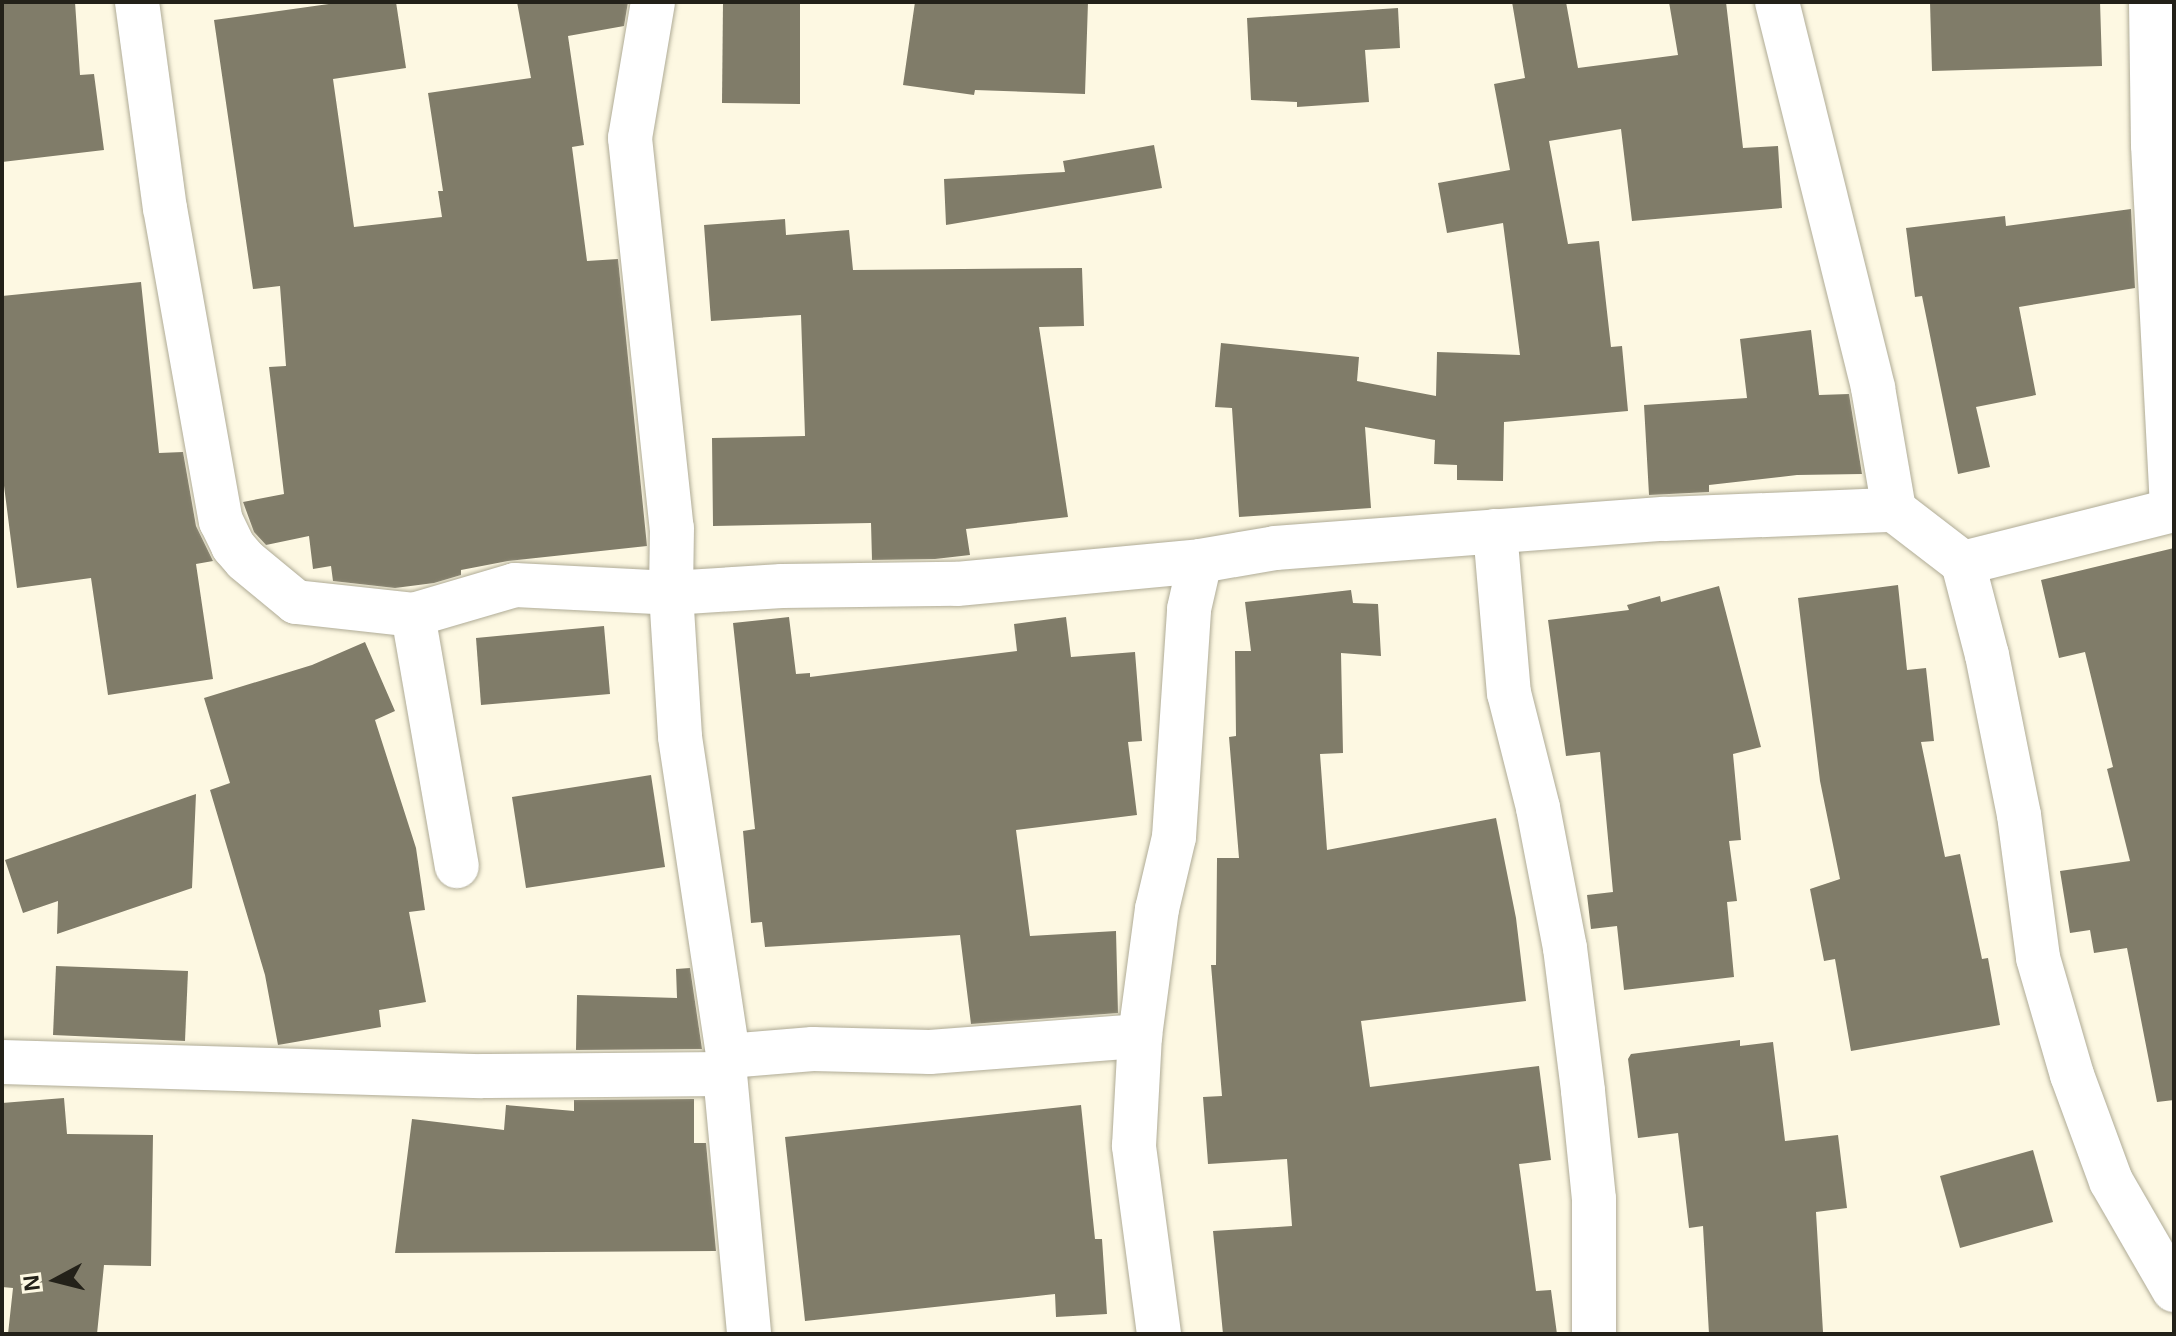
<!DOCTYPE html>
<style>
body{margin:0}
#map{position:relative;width:2176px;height:1336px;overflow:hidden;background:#fdf8e2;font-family:Arial,sans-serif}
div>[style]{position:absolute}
.building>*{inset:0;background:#807c69}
.roads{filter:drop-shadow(0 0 2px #afab96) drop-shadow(0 0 2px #afab96)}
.street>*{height:44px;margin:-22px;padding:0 22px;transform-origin:22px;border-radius:22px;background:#fff}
span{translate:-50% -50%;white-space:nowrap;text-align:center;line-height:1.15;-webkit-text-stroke:6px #fdf8e2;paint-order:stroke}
.frame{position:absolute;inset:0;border:4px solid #232119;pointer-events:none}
.north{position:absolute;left:16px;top:1240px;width:80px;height:80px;-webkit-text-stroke:6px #fdf8e2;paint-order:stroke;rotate:263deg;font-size:22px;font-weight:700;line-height:32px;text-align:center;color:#232119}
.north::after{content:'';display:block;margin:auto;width:28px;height:36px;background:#232119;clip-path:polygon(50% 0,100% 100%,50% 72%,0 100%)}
</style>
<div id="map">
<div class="building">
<div style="clip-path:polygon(2px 2px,75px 2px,80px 75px,94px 74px,104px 150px,2px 162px)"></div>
<div style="clip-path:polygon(343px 2px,396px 2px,406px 68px,333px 79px,354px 227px,442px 217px,438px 191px,443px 191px,428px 93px,531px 78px,517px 2px,628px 2px,624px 26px,568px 36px,584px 145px,572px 147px,587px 261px,618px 259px,647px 546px,508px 561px,461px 570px,461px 575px,434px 583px,395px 588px,333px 581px,331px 566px,313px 569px,309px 536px,266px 545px,254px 532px,243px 502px,284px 494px,269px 367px,286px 366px,280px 286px,253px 289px,214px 20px)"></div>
<div style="clip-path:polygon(723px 2px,800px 2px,800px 104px,722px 103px)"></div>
<div style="clip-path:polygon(915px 2px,1088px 2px,1085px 94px,975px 90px,974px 95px,903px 85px)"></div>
<div style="clip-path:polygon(1512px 2px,1566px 2px,1578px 68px,1678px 55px,1669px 2px,1726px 2px,1743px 148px,1778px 146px,1782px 208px,1632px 221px,1621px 129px,1549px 141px,1568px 244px,1599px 241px,1611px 347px,1622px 346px,1628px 411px,1504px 422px,1503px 481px,1457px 480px,1457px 465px,1434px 464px,1435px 440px,1365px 427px,1371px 508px,1239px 517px,1232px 408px,1215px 407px,1221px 343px,1359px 357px,1357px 381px,1436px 396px,1437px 352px,1520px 355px,1503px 223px,1447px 233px,1438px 183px,1510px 170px,1494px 84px,1525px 78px)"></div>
<div style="clip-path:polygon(1930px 2px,2100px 2px,2102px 66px,1932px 71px)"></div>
<div style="clip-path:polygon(1398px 8px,1400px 48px,1365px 50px,1369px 102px,1297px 107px,1297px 102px,1251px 100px,1247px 18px)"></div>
<div style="clip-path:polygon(1154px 145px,1162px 188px,946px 225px,944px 179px,1065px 172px,1063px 161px)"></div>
<div style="clip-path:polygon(2131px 209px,2135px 288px,2019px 307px,2036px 395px,1976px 407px,1990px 467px,1958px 474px,1922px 296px,1915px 297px,1906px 228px,2005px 216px,2006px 226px)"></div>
<div style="clip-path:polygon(785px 219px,786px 235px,849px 230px,853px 270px,1082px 268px,1084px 326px,1039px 327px,1068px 517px,966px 529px,970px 555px,935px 559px,872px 560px,871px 523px,713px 526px,712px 438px,805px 436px,801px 315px,711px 321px,704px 225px)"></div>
<div style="clip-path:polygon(141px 282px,159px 453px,183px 452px,196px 526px,213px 561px,196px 564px,213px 679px,108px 695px,91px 578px,17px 588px,2px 470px,2px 296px)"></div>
<div style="clip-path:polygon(1811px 330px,1819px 395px,1849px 394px,1862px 474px,1797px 475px,1709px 485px,1709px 492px,1649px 495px,1644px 405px,1747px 398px,1740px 339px)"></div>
<div style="clip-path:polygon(2174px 548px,2174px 1100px,2157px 1102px,2127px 948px,2094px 953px,2090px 930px,2070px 933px,2060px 871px,2130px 861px,2107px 769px,2113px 767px,2085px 652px,2059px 658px,2041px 580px)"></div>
<div style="clip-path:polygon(1898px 585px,1907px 670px,1926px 668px,1934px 741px,1921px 742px,1945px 857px,1960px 854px,1982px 959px,1988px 958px,2000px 1025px,1851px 1051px,1835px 959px,1824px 961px,1810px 889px,1840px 879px,1820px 781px,1798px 598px)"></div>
<div style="clip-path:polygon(1719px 586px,1761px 747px,1733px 754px,1741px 840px,1729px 841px,1737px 901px,1727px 902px,1734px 977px,1624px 990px,1617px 926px,1591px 929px,1587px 895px,1613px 892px,1600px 752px,1566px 756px,1548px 620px,1629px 610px,1627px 605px,1660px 596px,1661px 602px)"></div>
<div style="clip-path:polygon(1351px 590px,1353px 603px,1378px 604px,1381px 656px,1341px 653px,1343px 753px,1320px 754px,1327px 850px,1496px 818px,1516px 918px,1526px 1001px,1361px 1021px,1370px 1087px,1539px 1066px,1551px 1160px,1519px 1164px,1536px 1291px,1551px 1290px,1557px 1334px,1223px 1334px,1213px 1231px,1292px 1226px,1287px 1159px,1208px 1164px,1203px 1097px,1222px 1096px,1211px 965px,1216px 965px,1217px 858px,1239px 858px,1229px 737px,1236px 736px,1235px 651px,1251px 651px,1245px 602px)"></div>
<div style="clip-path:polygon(789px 617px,796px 674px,810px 673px,810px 677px,1017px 651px,1014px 624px,1066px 617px,1071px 657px,1135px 652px,1142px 741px,1128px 742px,1137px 815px,1016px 830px,1030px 936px,1116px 931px,1118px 1013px,971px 1024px,960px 935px,765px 947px,762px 922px,751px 923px,743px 831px,755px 829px,733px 623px)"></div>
<div style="clip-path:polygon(604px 626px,610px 694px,481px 705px,476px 638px)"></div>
<div style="clip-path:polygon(365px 642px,395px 711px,375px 720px,416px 848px,425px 910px,409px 912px,426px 1002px,379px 1010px,381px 1027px,278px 1045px,265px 975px,210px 790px,230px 783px,204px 698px,312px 665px)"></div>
<div style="clip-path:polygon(651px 775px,665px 867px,526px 888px,512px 797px)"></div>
<div style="clip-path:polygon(196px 794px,192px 888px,57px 934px,58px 901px,23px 913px,5px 860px)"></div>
<div style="clip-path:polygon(56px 966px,188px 971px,185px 1041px,53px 1035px)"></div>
<div style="clip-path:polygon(690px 968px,702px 1049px,576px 1050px,577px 995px,677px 998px,676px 969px)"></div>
<div style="clip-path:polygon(1740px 1040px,1740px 1046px,1773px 1042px,1785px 1141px,1838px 1135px,1847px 1208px,1816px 1212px,1823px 1332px,1709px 1334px,1703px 1226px,1689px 1228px,1678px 1133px,1638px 1138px,1628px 1059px,1631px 1054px)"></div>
<div style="clip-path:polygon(64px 1098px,67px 1134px,153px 1135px,151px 1266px,104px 1265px,97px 1334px,8px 1334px,13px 1288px,2px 1287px,2px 1103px)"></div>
<div style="clip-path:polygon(694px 1099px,694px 1143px,706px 1143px,716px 1251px,395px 1253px,412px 1119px,504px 1130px,506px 1105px,574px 1111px,574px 1100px)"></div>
<div style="clip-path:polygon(1081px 1105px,1095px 1239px,1102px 1239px,1107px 1314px,1056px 1317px,1055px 1294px,805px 1321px,785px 1137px)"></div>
<div style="clip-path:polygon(2033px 1150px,2053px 1222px,1960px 1248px,1940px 1176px)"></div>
</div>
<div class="roads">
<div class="street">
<div style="left:137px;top:2px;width:208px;rotate:82.3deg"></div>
<div style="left:165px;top:208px;width:318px;rotate:79.9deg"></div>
<div style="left:221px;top:521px;width:28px;rotate:64deg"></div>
<div style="left:233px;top:546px;width:18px;rotate:49deg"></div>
<div style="left:245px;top:560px;width:66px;rotate:39.5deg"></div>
<div style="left:296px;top:602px;width:118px;rotate:6.3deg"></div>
<div style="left:413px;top:615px;width:106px;rotate:-16.4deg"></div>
<div style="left:515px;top:585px;width:156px;rotate:2.9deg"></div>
<div style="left:671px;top:593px;width:111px;rotate:-3.6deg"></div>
<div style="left:782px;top:586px;width:175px;rotate:-0.7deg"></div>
<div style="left:957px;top:584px;width:244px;rotate:-5.4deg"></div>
<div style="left:1200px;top:561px;width:76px;rotate:-9.8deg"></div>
<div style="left:1275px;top:548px;width:391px;rotate:-4.3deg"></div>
<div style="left:1665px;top:519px;width:229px;rotate:-2.3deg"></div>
<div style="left:1894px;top:510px;width:87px;rotate:37.5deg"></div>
<div style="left:1963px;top:563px;width:95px;rotate:75.4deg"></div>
<div style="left:1987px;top:655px;width:163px;rotate:78.7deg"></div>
<div style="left:2019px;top:815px;width:144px;rotate:82.4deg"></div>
<div style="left:2038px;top:958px;width:122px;rotate:73.8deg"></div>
<div style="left:2072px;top:1075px;width:113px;rotate:69.8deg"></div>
<div style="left:2111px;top:1181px;width:126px;rotate:60deg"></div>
<div style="left:653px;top:2px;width:138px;rotate:99.6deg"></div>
<div style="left:630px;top:138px;width:392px;rotate:83.9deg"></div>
<div style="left:672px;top:528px;width:65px;rotate:90.9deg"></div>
<div style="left:671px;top:593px;width:144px;rotate:86.4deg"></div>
<div style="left:680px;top:737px;width:323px;rotate:81.4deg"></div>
<div style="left:728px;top:1056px;width:18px;rotate:99deg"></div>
<div style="left:725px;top:1074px;width:261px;rotate:84.7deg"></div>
<div style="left:1777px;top:2px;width:398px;rotate:76deg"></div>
<div style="left:1873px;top:388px;width:124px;rotate:80.2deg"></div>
<div style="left:2151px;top:2px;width:143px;rotate:89.2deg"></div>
<div style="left:2153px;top:145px;width:366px;rotate:87deg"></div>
<div style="left:1495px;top:531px;width:163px;rotate:85.1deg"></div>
<div style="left:1509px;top:693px;width:119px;rotate:75.8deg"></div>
<div style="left:1538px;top:808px;width:143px;rotate:79.1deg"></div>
<div style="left:1565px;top:948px;width:144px;rotate:82.8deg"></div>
<div style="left:1583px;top:1091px;width:109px;rotate:84.2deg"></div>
<div style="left:1594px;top:1199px;width:135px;rotate:90deg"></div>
<div style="left:1963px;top:563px;width:218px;rotate:-14.1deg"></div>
<div style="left:413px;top:615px;width:255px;rotate:80.1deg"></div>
<div style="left:728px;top:1056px;width:85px;rotate:-4.7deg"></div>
<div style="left:813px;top:1049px;width:117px;rotate:1.5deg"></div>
<div style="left:930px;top:1052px;width:211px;rotate:-4.4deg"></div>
<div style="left:2px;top:1062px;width:480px;rotate:1.7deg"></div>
<div style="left:482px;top:1076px;width:243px;rotate:-0.5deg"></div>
<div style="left:1159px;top:1334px;width:190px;rotate:-97.6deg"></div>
<div style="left:1134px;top:1146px;width:110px;rotate:-86.9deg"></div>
<div style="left:1140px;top:1036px;width:128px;rotate:-82.4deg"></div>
<div style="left:1157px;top:909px;width:74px;rotate:-76.7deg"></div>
<div style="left:1174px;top:837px;width:228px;rotate:-86.2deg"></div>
<div style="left:1189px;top:609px;width:49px;rotate:-77.1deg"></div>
</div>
</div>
<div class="frame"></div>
<div class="north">N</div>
</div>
